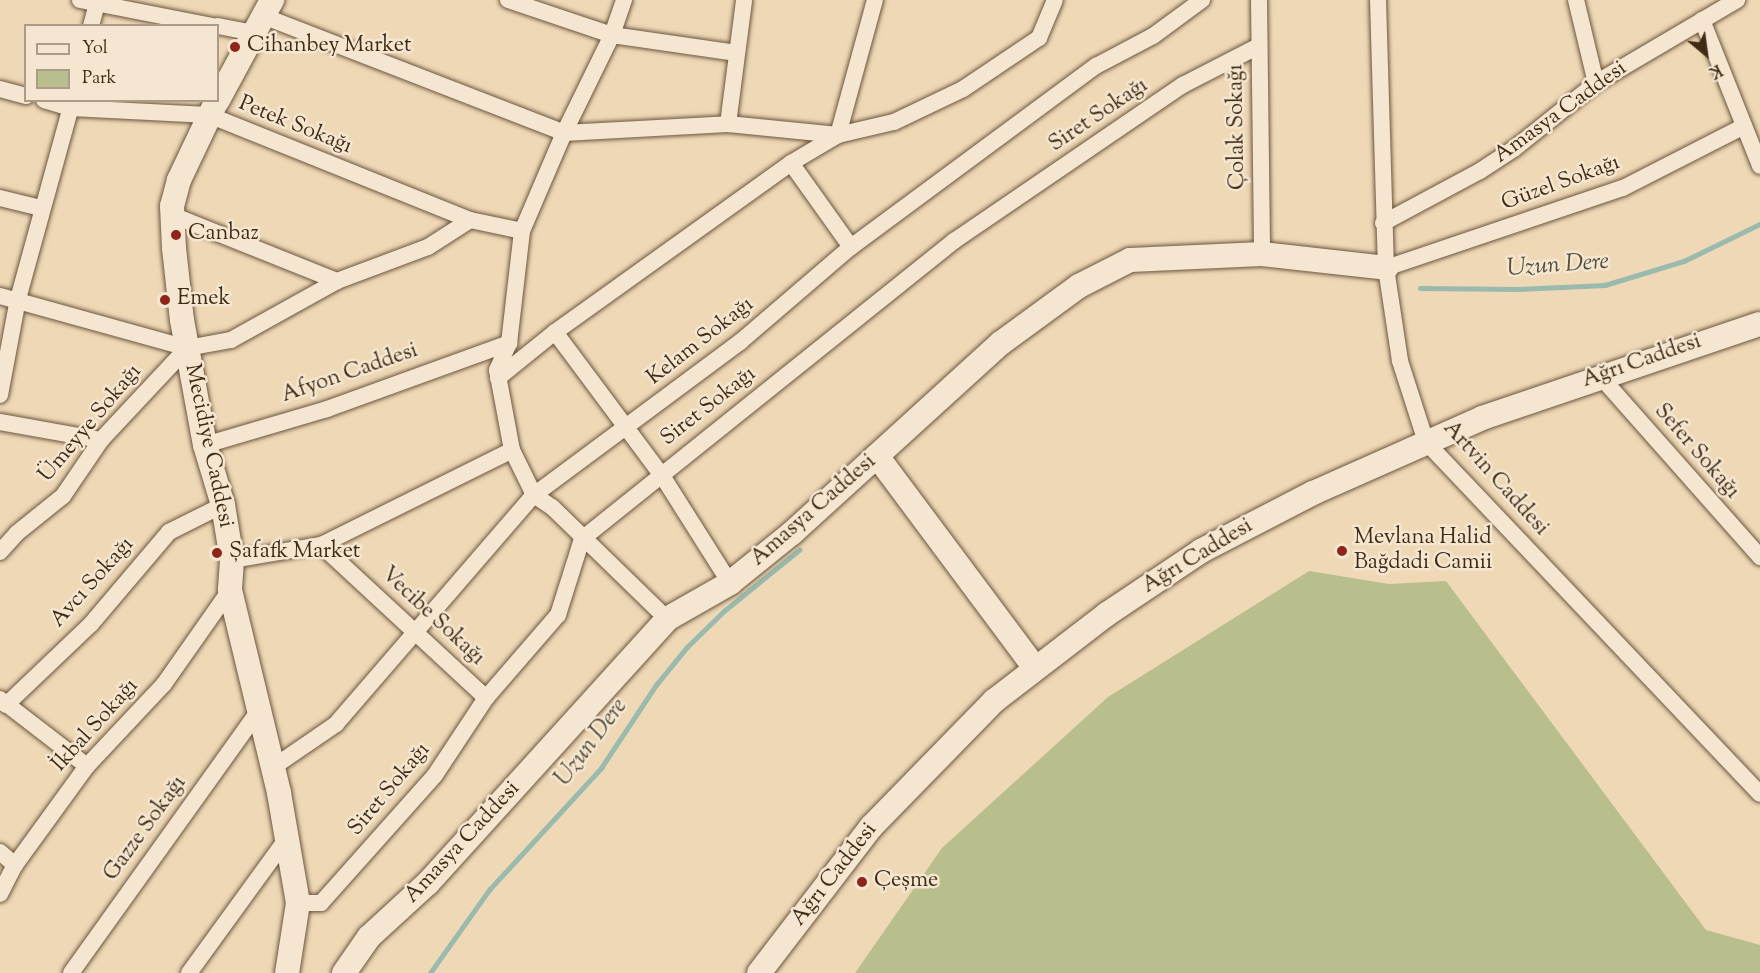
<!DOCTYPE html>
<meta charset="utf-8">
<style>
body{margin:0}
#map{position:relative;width:1760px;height:973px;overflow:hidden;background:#eed8b6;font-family:"Sorts Mill Goudy",serif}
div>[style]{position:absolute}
.green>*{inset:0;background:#b9be8d}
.stream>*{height:4.5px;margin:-2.25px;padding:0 2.25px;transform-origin:2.25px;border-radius:2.25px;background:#99baac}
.roads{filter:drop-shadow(0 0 2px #6c563f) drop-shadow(0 0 2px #6c563f)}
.street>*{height:16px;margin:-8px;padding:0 8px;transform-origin:8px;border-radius:8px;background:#f4e6d0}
.secondary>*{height:24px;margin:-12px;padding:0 12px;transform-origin:12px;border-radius:12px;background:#f4e6d0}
.dots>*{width:16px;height:16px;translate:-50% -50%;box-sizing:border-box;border:3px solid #f4e6d0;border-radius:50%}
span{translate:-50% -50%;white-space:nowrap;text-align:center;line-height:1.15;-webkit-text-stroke:5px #f4e6d0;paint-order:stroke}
.poi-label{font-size:22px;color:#402b17}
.left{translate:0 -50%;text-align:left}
.street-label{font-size:22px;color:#402b17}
.water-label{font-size:24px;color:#564f3c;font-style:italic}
.legend{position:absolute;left:24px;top:24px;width:195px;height:78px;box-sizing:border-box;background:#f4e6d0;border:2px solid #ac9b86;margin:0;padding:8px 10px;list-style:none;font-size:18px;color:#402b17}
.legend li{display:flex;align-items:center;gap:12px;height:30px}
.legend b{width:30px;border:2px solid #ac9b86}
.north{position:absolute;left:1676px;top:24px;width:60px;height:60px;-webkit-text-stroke:4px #f4e6d0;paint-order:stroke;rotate:151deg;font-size:16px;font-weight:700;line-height:24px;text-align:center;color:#402b17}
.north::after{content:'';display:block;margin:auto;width:21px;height:27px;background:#402b17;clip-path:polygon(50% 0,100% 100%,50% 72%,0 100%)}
</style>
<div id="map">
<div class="green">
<div style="clip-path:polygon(1309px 571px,1389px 584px,1446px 581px,1706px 930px,1760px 945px,1760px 973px,855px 973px,942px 848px,1108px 697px)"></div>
</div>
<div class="stream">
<div style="left:1420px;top:288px;width:99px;rotate:0.6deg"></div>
<div style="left:1519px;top:289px;width:86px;rotate:-2.7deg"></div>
<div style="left:1605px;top:285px;width:83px;rotate:-16.9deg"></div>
<div style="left:1684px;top:261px;width:85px;rotate:-26deg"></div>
<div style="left:430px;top:973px;width:102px;rotate:-54.6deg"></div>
<div style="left:489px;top:890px;width:166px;rotate:-47.4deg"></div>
<div style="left:601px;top:768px;width:100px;rotate:-56.5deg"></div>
<div style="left:656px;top:685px;width:49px;rotate:-50.8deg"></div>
<div style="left:687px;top:647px;width:52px;rotate:-44.2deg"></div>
<div style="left:724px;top:611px;width:97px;rotate:-39.1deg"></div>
</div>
<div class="roads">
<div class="street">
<div style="left:80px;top:0;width:135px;rotate:11.1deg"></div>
<div style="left:508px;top:0;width:110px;rotate:18.6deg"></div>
<div style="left:612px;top:35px;width:126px;rotate:8.2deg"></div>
<div style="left:624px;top:0;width:37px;rotate:109deg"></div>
<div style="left:612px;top:35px;width:109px;rotate:116.1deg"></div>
<div style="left:564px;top:133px;width:107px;rotate:113.2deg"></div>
<div style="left:522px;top:231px;width:113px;rotate:96.6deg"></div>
<div style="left:509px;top:343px;width:30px;rotate:114deg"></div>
<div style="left:497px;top:370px;width:81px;rotate:79.4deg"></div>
<div style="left:512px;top:450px;width:50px;rotate:63.9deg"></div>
<div style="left:534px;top:495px;width:22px;rotate:34deg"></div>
<div style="left:552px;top:507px;width:161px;rotate:44.2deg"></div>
<div style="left:1259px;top:0;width:254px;rotate:89.3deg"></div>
<div style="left:1378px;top:0;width:268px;rotate:88.3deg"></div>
<div style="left:1386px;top:268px;width:94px;rotate:81.4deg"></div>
<div style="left:1400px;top:361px;width:85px;rotate:72.2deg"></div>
<div style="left:1426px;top:442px;width:485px;rotate:46.5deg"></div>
<div style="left:1576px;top:0;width:85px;rotate:76.5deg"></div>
<div style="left:263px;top:16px;width:323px;rotate:21.2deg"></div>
<div style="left:564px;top:133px;width:164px;rotate:-3.1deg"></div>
<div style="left:728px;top:124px;width:111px;rotate:5.7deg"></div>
<div style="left:838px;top:135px;width:140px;rotate:-74.7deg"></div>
<div style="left:1702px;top:20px;width:157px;rotate:68.3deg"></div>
<div style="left:91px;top:26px;width:27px;rotate:-75deg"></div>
<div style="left:218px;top:26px;width:37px;rotate:11deg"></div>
<div style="left:0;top:89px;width:27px;rotate:15deg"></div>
<div style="left:44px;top:100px;width:28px;rotate:17deg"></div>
<div style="left:71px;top:108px;width:138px;rotate:2.9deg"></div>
<div style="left:209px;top:115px;width:281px;rotate:21.9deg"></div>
<div style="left:470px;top:220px;width:53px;rotate:11.9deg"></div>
<div style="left:728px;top:124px;width:125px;rotate:-82.6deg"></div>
<div style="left:791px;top:163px;width:103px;rotate:54.5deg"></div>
<div style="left:0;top:198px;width:42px;rotate:13.7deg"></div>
<div style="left:172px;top:215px;width:178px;rotate:21.8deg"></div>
<div style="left:1383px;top:223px;width:110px;rotate:-28.2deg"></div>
<div style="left:1480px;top:171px;width:42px;rotate:-33.3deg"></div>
<div style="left:1515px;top:148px;width:104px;rotate:-38.7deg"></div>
<div style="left:1596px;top:83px;width:164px;rotate:-30.5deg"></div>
<div style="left:1386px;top:268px;width:250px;rotate:-18.7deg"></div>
<div style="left:1623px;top:188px;width:136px;rotate:-27.1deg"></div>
<div style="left:0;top:296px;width:194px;rotate:15.5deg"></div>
<div style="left:187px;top:348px;width:45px;rotate:-10.3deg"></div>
<div style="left:231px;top:340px;width:121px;rotate:-29.1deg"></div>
<div style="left:337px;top:281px;width:97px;rotate:-20.5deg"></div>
<div style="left:428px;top:247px;width:50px;rotate:-32.7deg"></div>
<div style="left:555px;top:332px;width:177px;rotate:53.3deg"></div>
<div style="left:661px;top:474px;width:129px;rotate:57.7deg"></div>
<div style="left:1600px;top:376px;width:242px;rotate:48.5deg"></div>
<div style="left:498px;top:378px;width:73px;rotate:-38.9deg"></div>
<div style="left:555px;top:332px;width:290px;rotate:-35.6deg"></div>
<div style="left:791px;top:163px;width:55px;rotate:-30.8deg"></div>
<div style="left:838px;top:135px;width:57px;rotate:-13.1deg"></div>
<div style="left:894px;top:122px;width:76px;rotate:-25.6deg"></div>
<div style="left:963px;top:89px;width:92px;rotate:-33.9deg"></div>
<div style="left:1039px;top:38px;width:41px;rotate:-67.2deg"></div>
<div style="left:0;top:395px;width:98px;rotate:-79.4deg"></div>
<div style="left:18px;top:299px;width:206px;rotate:-74.6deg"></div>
<div style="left:0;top:422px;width:103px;rotate:10.1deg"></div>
<div style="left:205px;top:445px;width:127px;rotate:-16.4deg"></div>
<div style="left:327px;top:409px;width:194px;rotate:-19.9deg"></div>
<div style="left:321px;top:545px;width:225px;rotate:42.8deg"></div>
<div style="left:0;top:552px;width:25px;rotate:-48deg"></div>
<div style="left:17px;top:533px;width:59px;rotate:-38.8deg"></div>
<div style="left:63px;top:496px;width:68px;rotate:-55.8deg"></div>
<div style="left:101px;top:440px;width:126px;rotate:-46.9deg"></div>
<div style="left:232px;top:560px;width:90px;rotate:-9.6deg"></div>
<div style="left:321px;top:545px;width:213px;rotate:-26.4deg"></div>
<div style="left:0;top:699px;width:110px;rotate:37.6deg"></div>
<div style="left:6px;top:705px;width:117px;rotate:-43.6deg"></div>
<div style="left:91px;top:624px;width:121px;rotate:-49.7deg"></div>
<div style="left:169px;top:532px;width:60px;rotate:-26.6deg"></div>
<div style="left:272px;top:768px;width:78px;rotate:-34.5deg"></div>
<div style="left:336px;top:724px;width:303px;rotate:-49.2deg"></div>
<div style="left:534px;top:495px;width:257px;rotate:-36.6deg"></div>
<div style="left:740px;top:342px;width:146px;rotate:-40.6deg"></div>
<div style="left:851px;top:247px;width:305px;rotate:-36.5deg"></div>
<div style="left:1096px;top:66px;width:64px;rotate:-27.8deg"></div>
<div style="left:1153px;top:36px;width:61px;rotate:-36.3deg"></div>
<div style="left:0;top:852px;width:20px;rotate:41deg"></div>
<div style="left:0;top:894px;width:33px;rotate:-63deg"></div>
<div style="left:15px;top:865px;width:122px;rotate:-54deg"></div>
<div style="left:87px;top:766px;width:112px;rotate:-46.8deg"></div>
<div style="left:164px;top:684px;width:115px;rotate:-54.9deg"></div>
<div style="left:298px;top:903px;width:23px"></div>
<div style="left:321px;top:903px;width:171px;rotate:-48.3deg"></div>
<div style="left:435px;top:775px;width:92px;rotate:-56.5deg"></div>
<div style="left:486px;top:698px;width:110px;rotate:-49.1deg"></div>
<div style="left:558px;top:615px;width:80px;rotate:-72.5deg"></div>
<div style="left:582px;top:539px;width:477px;rotate:-38.7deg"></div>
<div style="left:954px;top:241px;width:277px;rotate:-34.3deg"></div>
<div style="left:1183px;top:85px;width:85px;rotate:-27.2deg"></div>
<div style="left:71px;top:973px;width:321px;rotate:-54.4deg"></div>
<div style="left:189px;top:973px;width:167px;rotate:-54deg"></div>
</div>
<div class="secondary">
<div style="left:217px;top:100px;width:89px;rotate:115.4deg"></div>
<div style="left:179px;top:180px;width:27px;rotate:105deg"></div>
<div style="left:172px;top:206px;width:42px;rotate:87.3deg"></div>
<div style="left:174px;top:248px;width:72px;rotate:83.7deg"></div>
<div style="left:182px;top:320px;width:127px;rotate:79.6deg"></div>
<div style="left:205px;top:445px;width:63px;rotate:73.3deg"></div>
<div style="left:223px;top:505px;width:56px;rotate:80.7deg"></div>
<div style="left:232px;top:560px;width:30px;rotate:94deg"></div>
<div style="left:230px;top:590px;width:209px;rotate:76.4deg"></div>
<div style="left:279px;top:793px;width:112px;rotate:80.2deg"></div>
<div style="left:298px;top:903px;width:71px;rotate:98.9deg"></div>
<div style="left:218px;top:100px;width:114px;rotate:-61.6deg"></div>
<div style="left:877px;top:456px;width:263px;rotate:53.3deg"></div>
<div style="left:344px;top:973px;width:44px;rotate:-55.2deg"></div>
<div style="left:369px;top:937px;width:80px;rotate:-42.5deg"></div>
<div style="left:428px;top:883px;width:356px;rotate:-47.8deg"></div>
<div style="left:667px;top:619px;width:73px;rotate:-29.7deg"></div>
<div style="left:730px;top:583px;width:80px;rotate:-38.9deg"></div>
<div style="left:792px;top:533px;width:282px;rotate:-42.3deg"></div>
<div style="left:1001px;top:343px;width:97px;rotate:-36.2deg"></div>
<div style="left:1079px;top:286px;width:57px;rotate:-27deg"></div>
<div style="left:1130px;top:260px;width:132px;rotate:-2.6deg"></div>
<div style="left:1262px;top:254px;width:125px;rotate:6.4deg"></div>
<div style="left:759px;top:973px;width:185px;rotate:-52.5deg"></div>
<div style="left:872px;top:826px;width:175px;rotate:-45.7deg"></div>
<div style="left:994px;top:701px;width:143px;rotate:-37.6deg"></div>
<div style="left:1107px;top:614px;width:113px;rotate:-33.8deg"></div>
<div style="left:1201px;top:551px;width:126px;rotate:-27.4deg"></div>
<div style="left:1313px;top:493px;width:185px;rotate:-23.9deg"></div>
<div style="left:1482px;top:418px;width:293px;rotate:-18.7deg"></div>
</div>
</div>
<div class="dots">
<div style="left:235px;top:47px;background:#8f2418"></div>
<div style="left:176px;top:235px;background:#8f2418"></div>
<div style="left:165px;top:300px;background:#8f2418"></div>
<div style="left:1342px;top:551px;background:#8f2418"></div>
<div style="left:217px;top:553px;background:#8f2418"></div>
<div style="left:862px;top:882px;background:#8f2418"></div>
</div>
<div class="poi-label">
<span class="left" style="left:247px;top:47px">Cihanbey Market</span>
<span class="left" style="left:188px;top:235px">Canbaz</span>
<span class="left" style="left:177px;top:300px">Emek</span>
<span class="left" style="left:1354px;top:551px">Mevlana Halid<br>Bağdadi Camii</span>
<span class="left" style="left:229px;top:553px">Şafafk Market</span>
<span class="left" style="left:874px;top:882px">Çeşme</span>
</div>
<div class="street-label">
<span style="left:1561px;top:113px;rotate:-36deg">Amasya Caddesi</span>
<span style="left:1099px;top:116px;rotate:-34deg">Siret Sokağı</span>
<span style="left:295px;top:126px;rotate:22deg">Petek Sokağı</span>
<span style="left:1238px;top:127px;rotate:-91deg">Çolak Sokağı</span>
<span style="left:1561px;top:184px;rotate:-20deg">Güzel Sokağı</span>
<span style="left:701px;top:342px;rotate:-38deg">Kelam Sokağı</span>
<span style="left:1642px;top:362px;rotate:-19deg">Ağrı Caddesi</span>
<span style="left:350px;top:374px;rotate:-19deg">Afyon Caddesi</span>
<span style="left:709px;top:407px;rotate:-38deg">Siret Sokağı</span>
<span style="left:91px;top:424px;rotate:-50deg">Ümeyye Sokağı</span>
<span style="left:208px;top:446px;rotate:78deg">Mecidiye Caddesi</span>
<span style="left:1696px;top:452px;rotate:49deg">Sefer Sokağı</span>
<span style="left:1495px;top:479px;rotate:48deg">Artvin Caddesi</span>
<span style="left:814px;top:511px;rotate:-41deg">Amasya Caddesi</span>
<span style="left:1198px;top:557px;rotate:-31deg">Ağrı Caddesi</span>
<span style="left:93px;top:583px;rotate:-48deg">Avcı Sokağı</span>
<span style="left:432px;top:617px;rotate:43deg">Vecibe Sokağı</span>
<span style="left:96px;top:726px;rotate:-48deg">İkbal Sokağı</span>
<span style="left:390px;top:790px;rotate:-50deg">Siret Sokağı</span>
<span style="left:146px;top:829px;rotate:-54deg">Gazze Sokağı</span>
<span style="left:463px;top:843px;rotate:-47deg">Amasya Caddesi</span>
<span style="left:835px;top:875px;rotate:-52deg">Ağrı Caddesi</span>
</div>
<div class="water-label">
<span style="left:1558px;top:266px;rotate:-4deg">Uzun Dere</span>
<span style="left:592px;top:743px;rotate:-53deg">Uzun Dere</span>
</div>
<ul class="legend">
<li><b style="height:8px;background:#f4e6d0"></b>Yol</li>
<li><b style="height:16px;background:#b9be8d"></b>Park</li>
</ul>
<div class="north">K</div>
</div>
